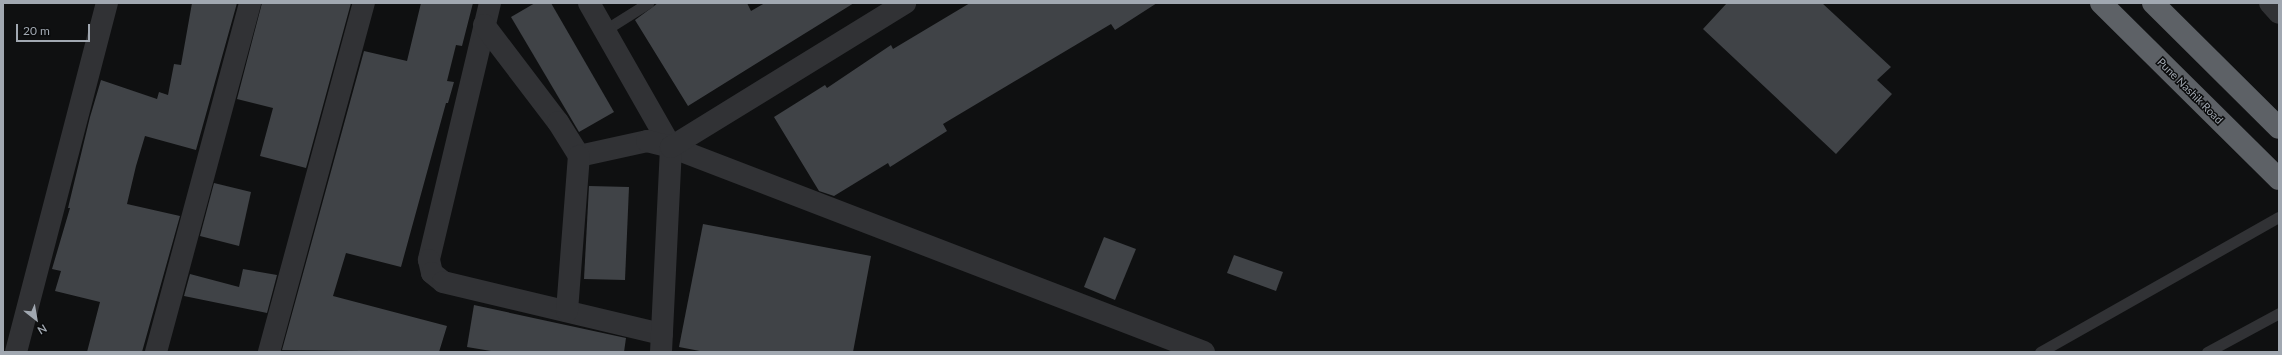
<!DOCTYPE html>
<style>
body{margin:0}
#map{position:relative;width:2282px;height:355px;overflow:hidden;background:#0f1011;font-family:Lato,sans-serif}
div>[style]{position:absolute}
.building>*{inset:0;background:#404347}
.lane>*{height:11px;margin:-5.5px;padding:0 5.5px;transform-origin:5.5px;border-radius:5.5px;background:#313235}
.street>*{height:22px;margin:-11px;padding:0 11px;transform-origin:11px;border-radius:11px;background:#313235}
.highway>*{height:22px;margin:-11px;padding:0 11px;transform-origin:11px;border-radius:11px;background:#5d6166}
span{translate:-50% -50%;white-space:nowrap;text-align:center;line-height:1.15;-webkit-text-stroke:3px #0a0b0c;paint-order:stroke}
.street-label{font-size:11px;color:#a1a8b1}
.frame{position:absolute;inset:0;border:4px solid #a1a8b1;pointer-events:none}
.north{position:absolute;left:16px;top:299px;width:40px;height:40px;-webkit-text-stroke:3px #0a0b0c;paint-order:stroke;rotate:149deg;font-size:11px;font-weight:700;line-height:16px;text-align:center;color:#a1a8b1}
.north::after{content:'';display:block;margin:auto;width:14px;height:18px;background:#a1a8b1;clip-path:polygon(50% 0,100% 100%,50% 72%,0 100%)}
.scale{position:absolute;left:16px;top:24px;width:74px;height:18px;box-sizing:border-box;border:2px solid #a1a8b1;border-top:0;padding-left:5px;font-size:12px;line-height:14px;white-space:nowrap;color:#a1a8b1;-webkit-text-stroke:3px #0a0b0c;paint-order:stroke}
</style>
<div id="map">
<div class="building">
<div style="clip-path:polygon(192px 3px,237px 3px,196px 150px,145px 136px,136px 166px,127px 204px,180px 216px,142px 352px,87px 352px,100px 302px,55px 291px,61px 271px,52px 269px,70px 208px,68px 208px,90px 117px,101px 80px,157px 99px,159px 92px,168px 95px,174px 64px,181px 65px)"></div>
<div style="clip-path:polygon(262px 3px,351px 3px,306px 168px,260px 156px,273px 108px,237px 99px)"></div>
<div style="clip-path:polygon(421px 3px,473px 3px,462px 46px,456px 45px,447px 81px,454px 82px,448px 103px,446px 103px,401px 267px,346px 253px,333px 296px,447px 326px,439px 352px,282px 350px,364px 51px,407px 61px)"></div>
<div style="clip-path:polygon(535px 3px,551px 3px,614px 112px,579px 132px,511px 17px)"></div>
<div style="clip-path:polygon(658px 3px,747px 3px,751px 11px,765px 3px,854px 3px,688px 106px,635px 20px)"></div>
<div style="clip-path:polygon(970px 3px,1157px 3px,1115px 30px,1111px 24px,943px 124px,947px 131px,890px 167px,888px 163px,834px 196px,819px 191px,774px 117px,825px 85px,827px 88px,891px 45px,893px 49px)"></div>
<div style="clip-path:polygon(1727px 3px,1822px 3px,1891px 67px,1877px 80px,1892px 94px,1836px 154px,1703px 29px)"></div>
<div style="clip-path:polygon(214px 183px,251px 192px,239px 246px,200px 236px)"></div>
<div style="clip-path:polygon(589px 186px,629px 187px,625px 280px,584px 279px)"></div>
<div style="clip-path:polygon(703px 224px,871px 256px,853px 352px,705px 352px,679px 347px)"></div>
<div style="clip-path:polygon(1104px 237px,1136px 249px,1115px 300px,1084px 287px)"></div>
<div style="clip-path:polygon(1234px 255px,1283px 272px,1276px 291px,1227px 273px)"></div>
<div style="clip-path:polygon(243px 269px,277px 275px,267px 313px,184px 296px,190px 274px,239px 287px)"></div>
<div style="clip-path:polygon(474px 305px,626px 338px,624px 352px,497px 352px,467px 347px)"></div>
</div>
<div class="lane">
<div style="left:605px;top:30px;width:51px;rotate:-32.1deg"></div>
<div style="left:2040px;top:352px;width:274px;rotate:-29.5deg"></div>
<div style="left:2207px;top:352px;width:82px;rotate:-28.4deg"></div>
</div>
<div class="street">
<div style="left:490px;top:3px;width:264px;rotate:103.4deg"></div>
<div style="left:429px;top:260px;width:13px;rotate:77deg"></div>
<div style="left:432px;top:273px;width:14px;rotate:39deg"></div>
<div style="left:443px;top:282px;width:225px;rotate:13.4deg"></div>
<div style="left:589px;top:3px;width:166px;rotate:60.3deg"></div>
<div style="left:2270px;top:3px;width:13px;rotate:48deg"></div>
<div style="left:484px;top:25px;width:122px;rotate:52.7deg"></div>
<div style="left:558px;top:122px;width:40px;rotate:58deg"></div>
<div style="left:579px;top:156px;width:70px;rotate:-12.4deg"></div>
<div style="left:647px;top:141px;width:25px;rotate:14deg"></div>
<div style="left:671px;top:147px;width:571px;rotate:21.04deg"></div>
<div style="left:567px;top:311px;width:155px;rotate:-85.6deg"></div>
<div style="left:16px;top:352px;width:361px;rotate:-75.4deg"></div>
<div style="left:156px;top:352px;width:361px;rotate:-74.9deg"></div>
<div style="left:269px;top:352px;width:362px;rotate:-74.8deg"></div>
<div style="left:661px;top:352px;width:205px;rotate:-87.2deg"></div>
<div style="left:671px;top:147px;width:275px;rotate:-31.6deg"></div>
</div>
<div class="highway">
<div style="left:2101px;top:3px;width:250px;rotate:44.7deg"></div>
<div style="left:2153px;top:3px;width:177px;rotate:44.8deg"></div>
</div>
<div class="street-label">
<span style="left:2190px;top:91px;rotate:45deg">Pune Nashik Road</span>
</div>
<div class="frame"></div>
<div class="north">N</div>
<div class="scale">20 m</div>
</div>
